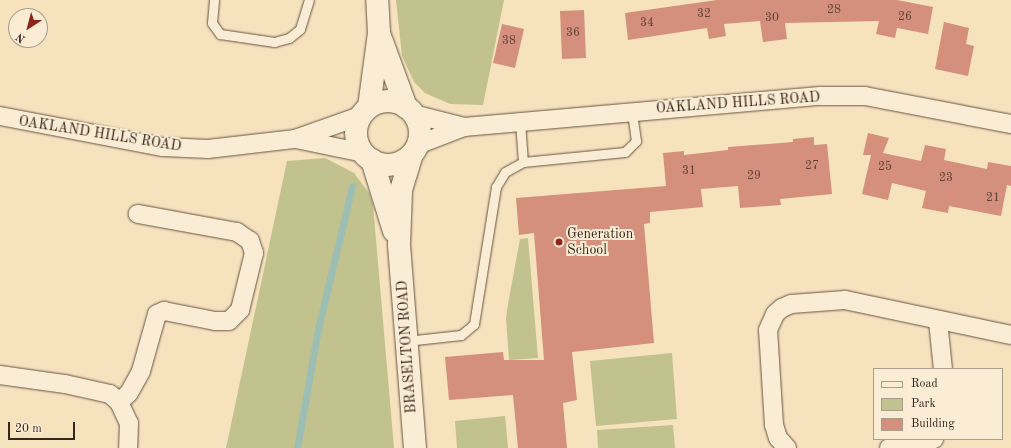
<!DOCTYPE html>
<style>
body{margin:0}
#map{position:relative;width:1011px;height:448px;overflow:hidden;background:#f7e2be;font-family:"Old Standard TT",serif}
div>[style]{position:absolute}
.green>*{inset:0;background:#c2c28e}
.stream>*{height:7px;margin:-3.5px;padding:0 3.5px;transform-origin:3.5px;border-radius:3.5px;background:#9dbeb2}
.building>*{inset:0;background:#d4907d}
.roads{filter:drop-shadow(0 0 1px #685444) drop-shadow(0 0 1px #685444)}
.service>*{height:9px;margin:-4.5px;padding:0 4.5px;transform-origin:4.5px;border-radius:4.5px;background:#faecd5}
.minor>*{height:18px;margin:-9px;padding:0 9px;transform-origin:9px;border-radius:9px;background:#faecd5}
.tertiary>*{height:22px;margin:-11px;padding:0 11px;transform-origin:11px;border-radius:11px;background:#faecd5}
.tertiary>.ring{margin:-11px;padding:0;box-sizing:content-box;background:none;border:22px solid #faecd5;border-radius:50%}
.dots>*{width:11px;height:11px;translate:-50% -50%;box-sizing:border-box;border:2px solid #faecd5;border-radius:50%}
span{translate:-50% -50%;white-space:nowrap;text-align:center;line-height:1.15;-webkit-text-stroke:4px #faecd5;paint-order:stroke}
.number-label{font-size:12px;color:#5f4034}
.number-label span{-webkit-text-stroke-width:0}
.street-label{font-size:14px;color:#38251b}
.poi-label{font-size:14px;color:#38251b}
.left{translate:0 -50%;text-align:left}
.legend{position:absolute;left:873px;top:368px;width:130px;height:72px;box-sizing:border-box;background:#faecd5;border:1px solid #ac9c8b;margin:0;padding:5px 7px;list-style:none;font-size:12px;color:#38251b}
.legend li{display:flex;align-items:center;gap:8px;height:20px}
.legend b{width:20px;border:1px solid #ac9c8b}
.north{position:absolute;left:8px;top:8px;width:40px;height:40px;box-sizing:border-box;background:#faecd5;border:1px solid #ac9c8b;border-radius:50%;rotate:216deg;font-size:11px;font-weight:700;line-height:16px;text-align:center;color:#38251b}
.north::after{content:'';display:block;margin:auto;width:14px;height:18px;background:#8f2418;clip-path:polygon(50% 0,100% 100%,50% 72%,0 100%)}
.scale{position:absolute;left:8px;top:422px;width:67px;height:18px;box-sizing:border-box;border:2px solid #38251b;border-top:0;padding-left:5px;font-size:12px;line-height:14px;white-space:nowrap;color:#38251b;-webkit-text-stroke:3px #faecd5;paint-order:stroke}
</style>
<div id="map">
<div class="green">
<div style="clip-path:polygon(396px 0,504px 0,483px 105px,450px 104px,425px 93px,414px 82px,402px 56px)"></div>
<div style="clip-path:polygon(325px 158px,354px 173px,369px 193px,373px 205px,394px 448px,226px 448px,287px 161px)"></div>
<div style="clip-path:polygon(528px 238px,538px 358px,509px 360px,506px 318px,508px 304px,520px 239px)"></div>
<div style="clip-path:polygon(672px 353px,677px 419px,596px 426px,590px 361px)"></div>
<div style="clip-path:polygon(505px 416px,508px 448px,457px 448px,455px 421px)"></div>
<div style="clip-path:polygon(673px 425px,675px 448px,598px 448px,597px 430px)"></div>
</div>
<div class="stream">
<div style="left:297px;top:448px;width:121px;rotate:-80deg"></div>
<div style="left:318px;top:329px;width:147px;rotate:-76.6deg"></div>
</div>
<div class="building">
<div style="clip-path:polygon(717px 0,897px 0,933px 7px,928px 34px,897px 28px,895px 38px,876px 34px,879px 21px,785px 23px,787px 39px,763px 42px,760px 21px,724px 24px,726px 36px,709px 39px,707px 28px,628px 40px,625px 13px)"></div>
<div style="clip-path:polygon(584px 10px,586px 58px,562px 59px,560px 11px)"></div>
<div style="clip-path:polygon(944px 22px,969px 28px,966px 44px,974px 46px,968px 76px,935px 69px)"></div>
<div style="clip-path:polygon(502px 24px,524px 29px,515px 68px,493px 63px)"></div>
<div style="clip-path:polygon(868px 133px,889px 138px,883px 153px,921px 161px,925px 145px,946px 149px,944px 160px,987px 169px,988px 162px,1011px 166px,1011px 186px,1007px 185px,1001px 216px,949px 206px,948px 213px,922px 208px,926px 191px,892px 183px,888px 200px,862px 194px,871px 155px,863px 155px)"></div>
<div style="clip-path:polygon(814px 137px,814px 145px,827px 144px,832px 194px,780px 199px,781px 205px,740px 208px,738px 186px,701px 189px,703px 207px,650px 212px,650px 223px,644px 224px,654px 343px,572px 352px,577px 400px,563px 403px,567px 448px,518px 448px,513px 395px,449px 400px,445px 357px,503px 352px,504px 360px,544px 360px,534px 233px,519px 235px,516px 198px,666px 186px,663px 153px,684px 151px,684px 155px,728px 150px,728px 147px,793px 142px,793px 139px)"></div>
</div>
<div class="roads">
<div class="service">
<div style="left:214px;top:0;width:23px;rotate:95deg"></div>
<div style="left:212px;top:23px;width:14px;rotate:54deg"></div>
<div style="left:220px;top:34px;width:55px;rotate:8.4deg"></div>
<div style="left:274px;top:42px;width:16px;rotate:-15deg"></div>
<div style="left:289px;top:38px;width:14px;rotate:-39deg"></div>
<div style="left:300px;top:29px;width:30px;rotate:-73deg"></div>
<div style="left:520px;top:122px;width:40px;rotate:85.7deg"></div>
<div style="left:406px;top:341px;width:55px;rotate:-6.2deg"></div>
<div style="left:461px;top:335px;width:17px;rotate:-40deg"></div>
<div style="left:474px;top:324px;width:139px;rotate:-80.9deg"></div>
<div style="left:496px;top:187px;width:17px;rotate:-59deg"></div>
<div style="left:505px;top:172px;width:21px;rotate:-29deg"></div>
<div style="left:523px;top:162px;width:102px;rotate:-5.6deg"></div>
<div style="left:625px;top:152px;width:16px;rotate:-45deg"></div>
<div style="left:636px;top:141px;width:30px;rotate:-98deg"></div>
</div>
<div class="minor">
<div style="left:413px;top:114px;width:53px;rotate:14.3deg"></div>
<div style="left:0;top:116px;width:166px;rotate:10.8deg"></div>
<div style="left:163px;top:147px;width:45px;rotate:2.5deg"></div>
<div style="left:208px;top:149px;width:88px;rotate:-6.6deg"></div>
<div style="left:295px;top:139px;width:72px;rotate:-19.4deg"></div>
<div style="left:296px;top:139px;width:69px;rotate:11.6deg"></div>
<div style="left:417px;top:145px;width:50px;rotate:-21deg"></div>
<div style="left:464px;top:127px;width:357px;rotate:-5deg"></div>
<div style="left:820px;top:96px;width:45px"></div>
<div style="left:865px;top:96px;width:149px;rotate:10.9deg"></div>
<div style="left:938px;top:321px;width:48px;rotate:84.1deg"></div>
<div style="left:0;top:375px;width:66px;rotate:7.9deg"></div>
<div style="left:65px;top:384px;width:46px;rotate:12.5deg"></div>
<div style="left:110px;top:394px;width:12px;rotate:42deg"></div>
<div style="left:119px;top:402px;width:23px;rotate:65deg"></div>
<div style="left:129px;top:423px;width:25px;rotate:92deg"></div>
<div style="left:119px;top:402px;width:13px;rotate:-42deg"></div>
<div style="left:129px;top:393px;width:25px;rotate:-61deg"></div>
<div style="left:141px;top:371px;width:59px;rotate:-74.3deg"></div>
<div style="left:157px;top:314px;width:8px;rotate:-23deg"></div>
<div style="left:164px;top:311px;width:52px;rotate:11.1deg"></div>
<div style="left:215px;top:321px;width:14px"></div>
<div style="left:229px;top:321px;width:16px;rotate:-45deg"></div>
<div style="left:240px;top:310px;width:59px;rotate:-76.2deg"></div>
<div style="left:254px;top:253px;width:13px;rotate:-108deg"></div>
<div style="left:250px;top:241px;width:16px;rotate:-145deg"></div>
<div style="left:237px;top:232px;width:101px;rotate:-169.7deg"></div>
<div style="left:787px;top:448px;width:13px;rotate:-132deg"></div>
<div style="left:778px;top:438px;width:14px;rotate:-107deg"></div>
<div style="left:774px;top:425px;width:95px;rotate:-93.6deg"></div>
<div style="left:768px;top:330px;width:17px;rotate:-66deg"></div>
<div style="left:775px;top:314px;width:9px;rotate:-41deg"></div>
<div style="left:782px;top:308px;width:10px;rotate:-24deg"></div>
<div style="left:791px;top:304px;width:54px;rotate:-4.2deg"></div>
<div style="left:845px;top:300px;width:170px;rotate:11.9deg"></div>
<div style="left:889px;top:448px;width:31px;rotate:-4deg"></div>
<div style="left:920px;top:446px;width:16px;rotate:-27deg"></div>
</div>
<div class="tertiary">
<div style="left:380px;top:36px;width:76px;rotate:69.9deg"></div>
<div class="ring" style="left:356px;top:101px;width:42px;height:42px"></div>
<div style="left:369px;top:107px;width:75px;rotate:-82.3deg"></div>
<div style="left:379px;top:33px;width:33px;rotate:-93deg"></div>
<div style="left:412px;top:154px;width:39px;rotate:107deg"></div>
<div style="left:401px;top:191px;width:54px;rotate:92.1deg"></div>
<div style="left:399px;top:245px;width:204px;rotate:85.5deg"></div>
<div style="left:372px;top:160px;width:74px;rotate:72.8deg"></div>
</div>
</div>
<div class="dots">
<div style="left:559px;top:242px;background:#8f2418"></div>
</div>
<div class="number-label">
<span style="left:834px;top:11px">28</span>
<span style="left:704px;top:15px">32</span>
<span style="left:905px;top:18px">26</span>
<span style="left:772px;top:19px">30</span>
<span style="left:647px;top:24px">34</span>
<span style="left:573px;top:34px">36</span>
<span style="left:509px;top:42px">38</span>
<span style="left:812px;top:167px">27</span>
<span style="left:885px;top:168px">25</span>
<span style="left:689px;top:172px">31</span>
<span style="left:754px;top:177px">29</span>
<span style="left:946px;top:179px">23</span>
<span style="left:993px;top:199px">21</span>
</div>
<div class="street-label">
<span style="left:738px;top:103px;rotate:-4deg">OAKLAND HILLS ROAD</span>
<span style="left:100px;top:134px;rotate:9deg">OAKLAND HILLS ROAD</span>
<span style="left:407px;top:347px;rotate:-94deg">BRASELTON ROAD</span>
</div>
<div class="poi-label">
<span class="left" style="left:567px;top:242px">Generation<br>School</span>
</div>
<ul class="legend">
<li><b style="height:5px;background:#faecd5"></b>Road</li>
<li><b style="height:11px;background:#c2c28e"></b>Park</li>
<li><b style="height:11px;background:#d4907d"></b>Building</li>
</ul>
<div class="north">N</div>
<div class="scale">20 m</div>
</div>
